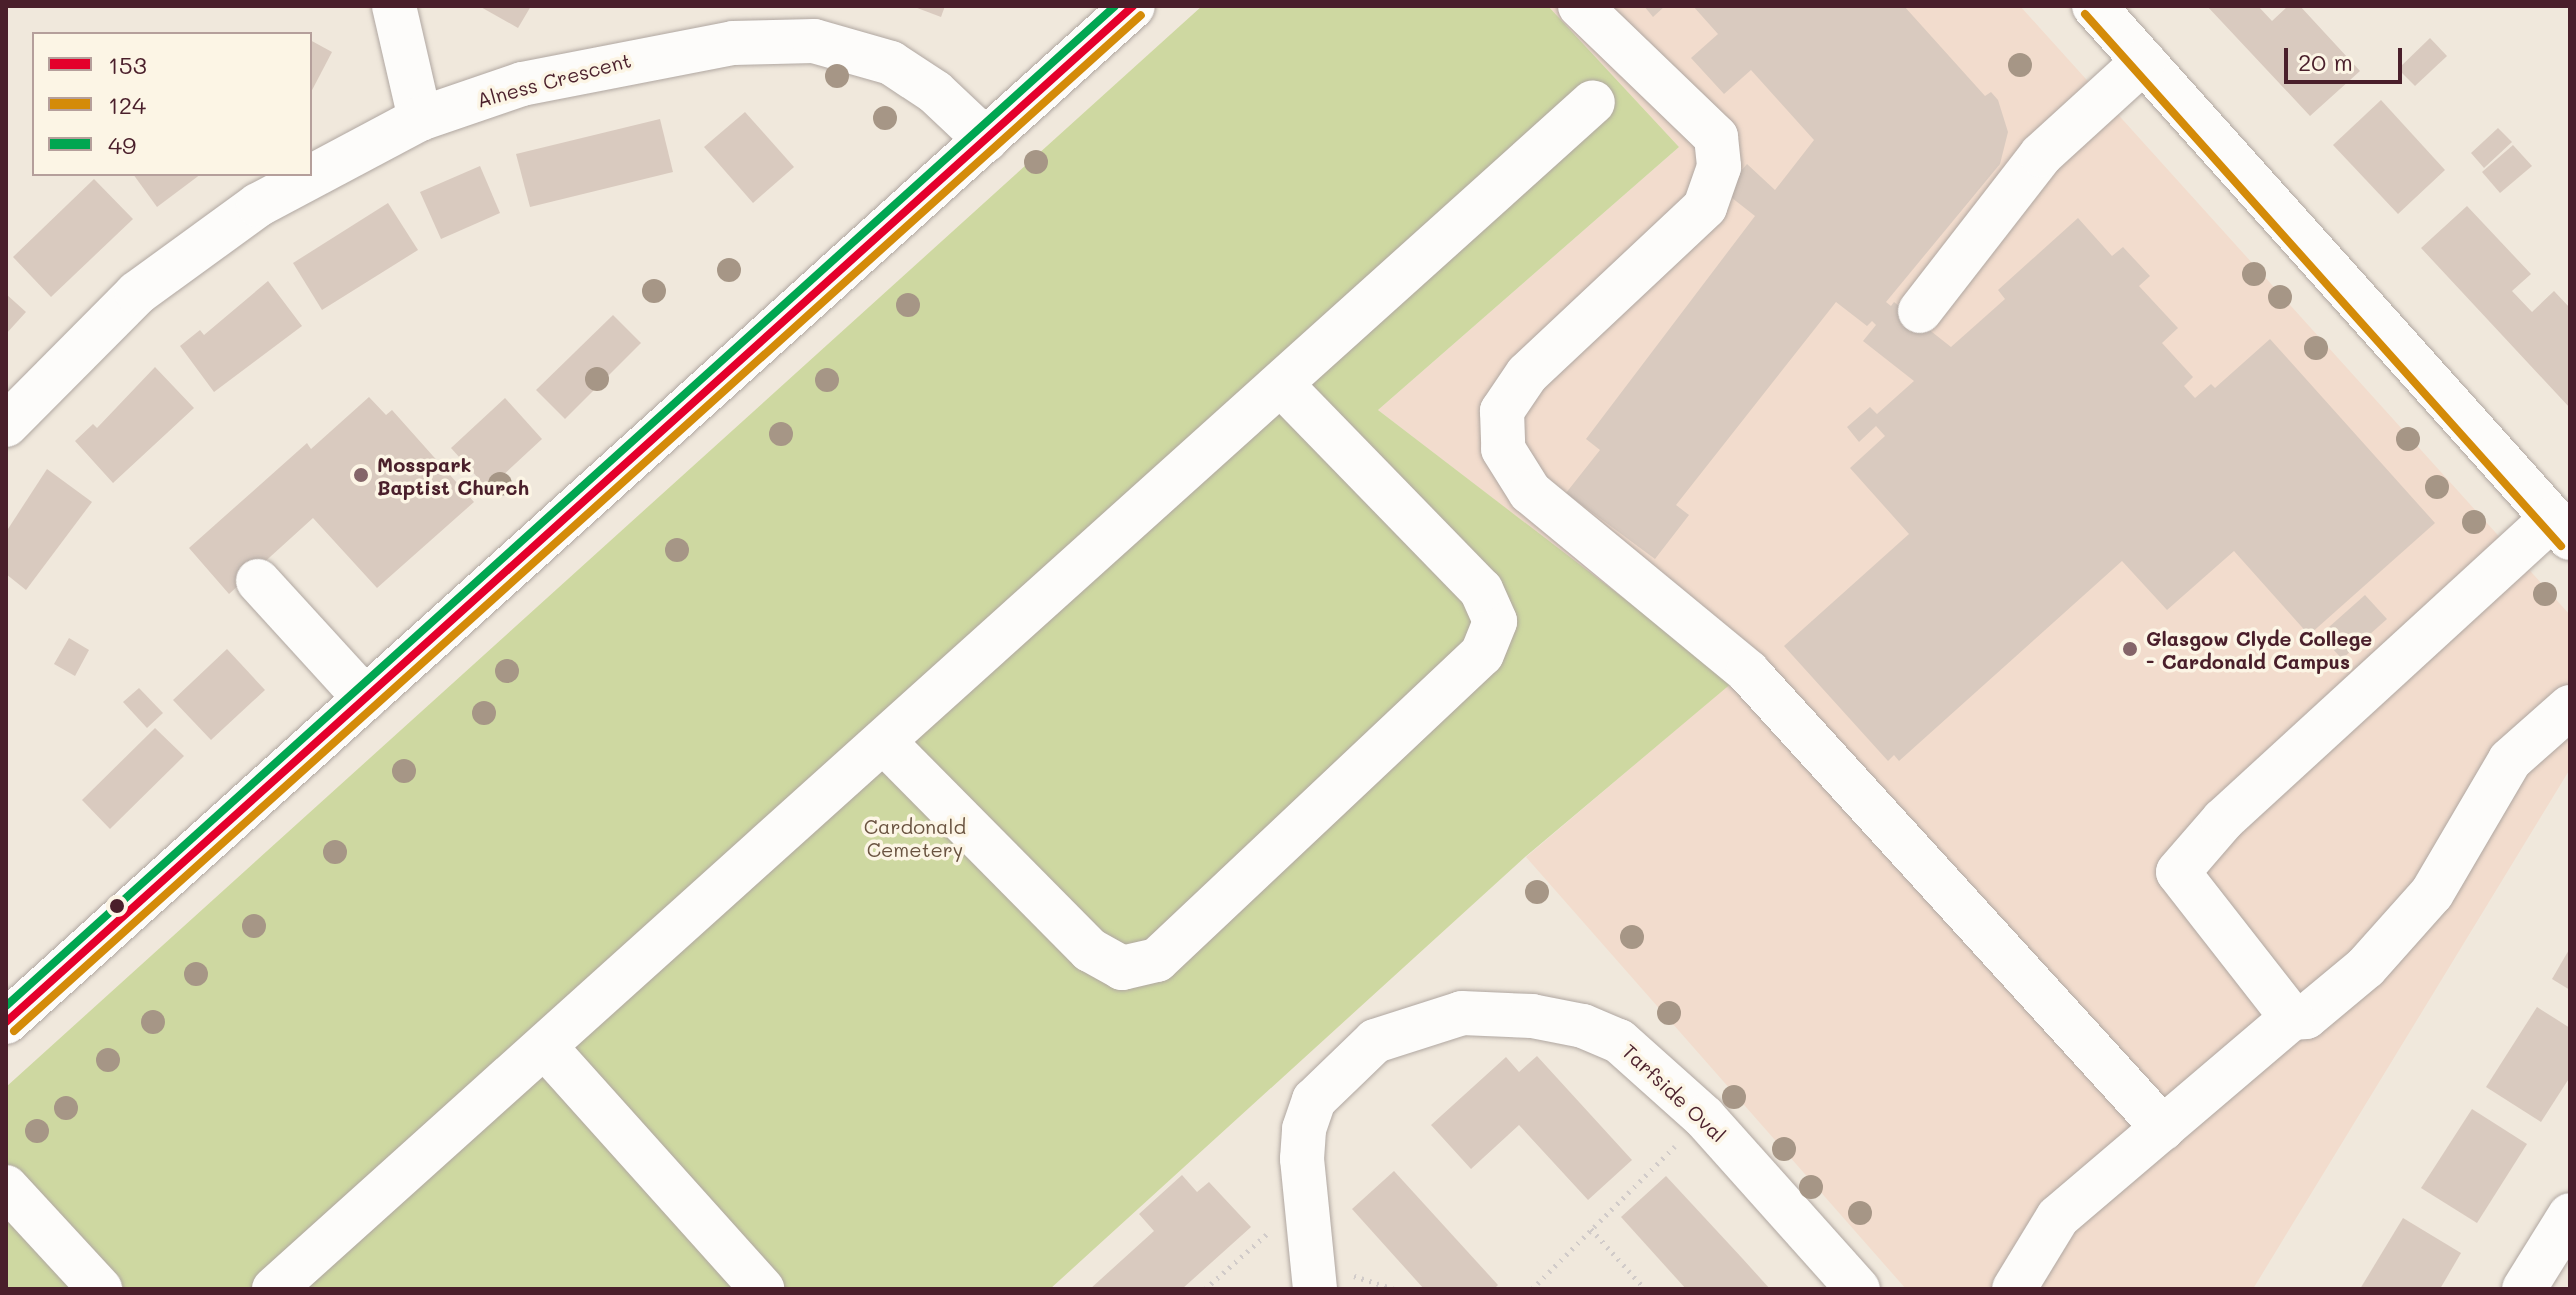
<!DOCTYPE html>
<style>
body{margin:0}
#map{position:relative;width:2576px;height:1295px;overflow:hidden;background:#f0e8dc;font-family:Mali,sans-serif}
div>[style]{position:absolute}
.built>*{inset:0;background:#f2dccd}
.green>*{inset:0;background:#ced8a1}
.building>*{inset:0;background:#d9cabf}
.path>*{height:5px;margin-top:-2.5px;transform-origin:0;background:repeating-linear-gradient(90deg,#d1cbc9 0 2px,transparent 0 8px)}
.roads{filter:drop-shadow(0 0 2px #b0a7a1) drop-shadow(0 0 2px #b0a7a1)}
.minor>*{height:44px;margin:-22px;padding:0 22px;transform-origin:22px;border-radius:22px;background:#fdfcfa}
.bus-1>*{height:8px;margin:-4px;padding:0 4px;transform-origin:4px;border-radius:4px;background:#e4002b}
.bus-2>*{height:8px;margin:-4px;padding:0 4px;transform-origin:4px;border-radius:4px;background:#d48b09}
.bus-3>*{height:8px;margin:-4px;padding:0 4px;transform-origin:4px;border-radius:4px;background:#00a651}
.trees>*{width:24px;height:24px;margin:-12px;border-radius:50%;background:#a69686}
.dots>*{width:22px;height:22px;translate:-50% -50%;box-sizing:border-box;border:4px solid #fcf5e5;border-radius:50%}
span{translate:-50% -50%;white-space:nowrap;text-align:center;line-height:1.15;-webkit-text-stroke:7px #fcf5e5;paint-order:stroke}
.street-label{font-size:20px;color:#4a1f2b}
.poi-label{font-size:20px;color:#4a1f2b;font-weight:700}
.left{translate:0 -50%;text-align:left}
.park-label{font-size:20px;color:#695340}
.frame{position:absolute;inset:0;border:8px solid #4a1f2b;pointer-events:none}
.legend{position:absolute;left:32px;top:32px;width:280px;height:144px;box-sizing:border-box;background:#fcf5e5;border:2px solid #b59f9b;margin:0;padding:10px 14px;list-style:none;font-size:24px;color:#4a1f2b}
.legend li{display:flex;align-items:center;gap:16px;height:40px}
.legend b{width:40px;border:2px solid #b59f9b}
.scale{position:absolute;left:2284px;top:48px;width:118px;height:36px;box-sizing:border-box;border:4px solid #4a1f2b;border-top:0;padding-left:10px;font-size:24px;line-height:28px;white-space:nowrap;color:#4a1f2b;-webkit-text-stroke:6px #fcf5e5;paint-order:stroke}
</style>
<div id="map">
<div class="built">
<div style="clip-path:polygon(1548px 6px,2020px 6px,2570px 615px,2570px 769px,2253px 1289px,1906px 1289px,1526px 857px,1732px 682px,1378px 410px,1679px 147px)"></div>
</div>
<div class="green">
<div style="clip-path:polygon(1202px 6px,1548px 6px,1679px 147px,1378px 410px,1733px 682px,1525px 857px,1050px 1289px,6px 1289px,6px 1087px)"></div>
</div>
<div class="building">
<div style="clip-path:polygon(479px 6px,531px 6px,518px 28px)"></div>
<div style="clip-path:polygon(912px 6px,945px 6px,941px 17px)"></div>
<div style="clip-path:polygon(1644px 6px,1665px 6px,1653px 17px)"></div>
<div style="clip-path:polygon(1693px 6px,1904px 6px,1985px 96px,1991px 92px,1998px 100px,2008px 132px,2000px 164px,1886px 302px,1891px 306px,1894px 302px,1951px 347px,2005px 299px,1998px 290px,2078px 218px,2112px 256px,2123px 247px,2150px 276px,2139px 286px,2178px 328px,2162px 343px,2193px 377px,2184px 386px,2195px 398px,2211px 384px,2215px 388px,2270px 339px,2435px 523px,2309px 635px,2234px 551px,2167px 610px,2122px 561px,1899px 761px,1894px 755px,1888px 761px,1784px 646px,1909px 534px,1850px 468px,1885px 436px,1876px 426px,1859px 442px,1847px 427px,1870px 407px,1877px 414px,1914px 381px,1863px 341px,1876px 325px,1872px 321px,1867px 326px,1836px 302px,1676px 505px,1689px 515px,1655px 559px,1566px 493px,1600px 450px,1586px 439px,1755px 216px,1727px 194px,1730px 184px,1747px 164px,1775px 190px,1814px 140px,1751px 70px,1724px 94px,1691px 58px,1718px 34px)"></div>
<div style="clip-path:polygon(2207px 6px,2258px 6px,2272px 21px,2288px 6px,2300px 6px,2360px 71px,2310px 116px)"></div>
<div style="clip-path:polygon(2430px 38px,2447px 56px,2415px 86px,2398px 69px)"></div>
<div style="clip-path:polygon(310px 40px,332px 52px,310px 94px)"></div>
<div style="clip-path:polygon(2381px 100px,2445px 170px,2398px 214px,2333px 145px)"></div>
<div style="clip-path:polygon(745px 112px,794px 167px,753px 203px,704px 147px)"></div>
<div style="clip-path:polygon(660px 119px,673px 172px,530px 207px,516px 154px)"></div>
<div style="clip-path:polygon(2498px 128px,2512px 142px,2484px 168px,2471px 153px)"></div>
<div style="clip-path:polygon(2513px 145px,2532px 166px,2500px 193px,2482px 172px)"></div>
<div style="clip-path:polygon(480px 166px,500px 213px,441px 239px,420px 192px)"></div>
<div style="clip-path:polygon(133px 174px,201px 174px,157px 207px)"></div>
<div style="clip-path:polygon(94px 179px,133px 219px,51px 297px,13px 257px)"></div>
<div style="clip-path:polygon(388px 203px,418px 250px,322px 310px,293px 263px)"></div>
<div style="clip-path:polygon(2467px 206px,2531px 274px,2512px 291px,2532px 312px,2554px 291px,2570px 308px,2570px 408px,2421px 248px)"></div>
<div style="clip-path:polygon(268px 281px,302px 326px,214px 392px,180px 346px,200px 330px,204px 335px)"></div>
<div style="clip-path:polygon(6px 294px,26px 312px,6px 334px)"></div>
<div style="clip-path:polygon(613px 315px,641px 343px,565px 419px,536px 390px)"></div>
<div style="clip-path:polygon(155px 367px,194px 408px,113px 483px,75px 441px,93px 424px,97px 428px)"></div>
<div style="clip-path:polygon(369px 397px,386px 415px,392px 410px,474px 502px,377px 588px,313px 518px,229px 594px,189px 548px,307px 443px,311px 449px)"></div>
<div style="clip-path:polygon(505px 398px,542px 439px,488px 489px,451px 448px)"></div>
<div style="clip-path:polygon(47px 469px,92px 502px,26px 590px,6px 574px,6px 532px)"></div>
<div style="clip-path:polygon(2365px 595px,2387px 619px,2342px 659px,2320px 635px)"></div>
<div style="clip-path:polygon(69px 638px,89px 650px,75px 676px,54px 664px)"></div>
<div style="clip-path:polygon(227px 649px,265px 690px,211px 740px,173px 700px)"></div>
<div style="clip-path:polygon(139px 688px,163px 713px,147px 728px,123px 702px)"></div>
<div style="clip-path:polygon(155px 728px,184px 756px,110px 829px,82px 800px)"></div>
<div style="clip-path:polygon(2570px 948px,2570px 990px,2552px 979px)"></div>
<div style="clip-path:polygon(2537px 1007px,2570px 1028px,2570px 1077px,2541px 1122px,2486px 1087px)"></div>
<div style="clip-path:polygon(1537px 1056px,1632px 1160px,1588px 1200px,1519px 1125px,1471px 1169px,1431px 1125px,1506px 1057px,1519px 1072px)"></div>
<div style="clip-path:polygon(2472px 1109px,2527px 1144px,2477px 1223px,2421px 1188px)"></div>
<div style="clip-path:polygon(1394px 1171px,1498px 1285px,1494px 1289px,1424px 1289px,1352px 1209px)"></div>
<div style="clip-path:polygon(1182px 1175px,1197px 1192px,1209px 1182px,1251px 1227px,1182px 1289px,1090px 1289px,1154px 1231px,1139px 1214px)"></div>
<div style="clip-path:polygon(1666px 1176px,1742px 1258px,1770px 1289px,1686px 1289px,1621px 1217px)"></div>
<div style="clip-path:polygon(2403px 1218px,2461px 1253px,2440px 1289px,2360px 1289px)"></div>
</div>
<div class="path">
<div style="left:1591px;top:1229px;width:81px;rotate:48deg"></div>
<div style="left:1354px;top:1276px;width:42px;rotate:18deg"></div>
<div style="left:1205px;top:1289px;width:83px;rotate:-41.6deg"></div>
<div style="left:1532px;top:1289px;width:202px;rotate:-45deg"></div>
</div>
<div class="roads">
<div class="minor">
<div style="left:394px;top:6px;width:116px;rotate:77deg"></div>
<div style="left:1580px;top:6px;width:189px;rotate:43.9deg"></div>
<div style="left:1716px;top:137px;width:30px;rotate:84deg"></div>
<div style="left:1719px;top:167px;width:42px;rotate:109.3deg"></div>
<div style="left:1705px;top:207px;width:244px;rotate:136.8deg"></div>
<div style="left:1527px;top:374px;width:45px;rotate:124deg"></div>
<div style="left:1502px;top:411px;width:38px;rotate:88deg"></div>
<div style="left:1503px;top:449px;width:51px;rotate:57.9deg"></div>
<div style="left:1530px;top:492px;width:283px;rotate:39.5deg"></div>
<div style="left:1748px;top:672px;width:617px;rotate:47.7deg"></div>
<div style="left:2094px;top:6px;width:714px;rotate:48.18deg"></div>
<div style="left:1920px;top:311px;width:197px;rotate:-52.2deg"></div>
<div style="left:2041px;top:155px;width:139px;rotate:-42.4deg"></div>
<div style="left:6px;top:425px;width:186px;rotate:-45.2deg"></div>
<div style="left:137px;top:293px;width:150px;rotate:-36deg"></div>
<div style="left:258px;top:205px;width:183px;rotate:-28deg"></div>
<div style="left:420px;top:119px;width:108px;rotate:-18.9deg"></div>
<div style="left:522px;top:84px;width:215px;rotate:-11deg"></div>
<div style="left:733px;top:43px;width:81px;rotate:-1.4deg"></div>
<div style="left:814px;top:41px;width:80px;rotate:15.9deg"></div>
<div style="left:891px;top:63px;width:53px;rotate:33.4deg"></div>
<div style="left:935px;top:92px;width:70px;rotate:43.3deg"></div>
<div style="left:258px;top:581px;width:159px;rotate:47.6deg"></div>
<div style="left:884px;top:742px;width:293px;rotate:45.3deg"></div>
<div style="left:1090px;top:950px;width:37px;rotate:29deg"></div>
<div style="left:1122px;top:968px;width:36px;rotate:-13deg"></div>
<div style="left:1157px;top:960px;width:446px;rotate:-43.3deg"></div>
<div style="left:1482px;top:654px;width:35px;rotate:-68deg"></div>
<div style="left:1495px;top:621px;width:34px;rotate:-114deg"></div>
<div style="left:1481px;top:590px;width:287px;rotate:-134.2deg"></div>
<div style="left:2292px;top:1018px;width:14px;rotate:-4deg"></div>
<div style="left:2306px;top:1017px;width:78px;rotate:-39.8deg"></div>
<div style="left:2366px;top:967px;width:99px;rotate:-48.3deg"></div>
<div style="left:2432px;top:893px;width:154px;rotate:-59.6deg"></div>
<div style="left:2510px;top:760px;width:80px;rotate:-41.5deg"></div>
<div style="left:6px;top:1022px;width:1517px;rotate:-42.03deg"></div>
<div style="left:546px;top:1048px;width:324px;rotate:48.1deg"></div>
<div style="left:6px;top:1187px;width:139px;rotate:47.3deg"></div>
<div style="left:274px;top:1289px;width:1774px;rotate:-41.98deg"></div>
<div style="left:1315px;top:1289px;width:131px;rotate:-95.7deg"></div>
<div style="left:1302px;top:1159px;width:30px;rotate:-86deg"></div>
<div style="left:1304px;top:1129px;width:31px;rotate:-71deg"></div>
<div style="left:1314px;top:1100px;width:85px;rotate:-44deg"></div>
<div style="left:1375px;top:1041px;width:91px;rotate:-17.8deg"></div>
<div style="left:1462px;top:1013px;width:70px;rotate:2.5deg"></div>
<div style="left:1532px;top:1016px;width:52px;rotate:11.1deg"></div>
<div style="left:1583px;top:1026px;width:39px;rotate:23deg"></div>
<div style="left:1619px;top:1041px;width:114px;rotate:41.8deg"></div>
<div style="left:1704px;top:1117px;width:231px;rotate:48.2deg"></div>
<div style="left:2014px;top:1289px;width:84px;rotate:-58.6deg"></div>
<div style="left:2058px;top:1217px;width:307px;rotate:-40.4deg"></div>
<div style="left:2292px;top:1018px;width:185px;rotate:-128deg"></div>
<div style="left:2178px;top:872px;width:69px;rotate:-49.1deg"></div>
<div style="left:2223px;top:820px;width:446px;rotate:-42.5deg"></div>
<div style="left:2524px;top:1289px;width:87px;rotate:-58.1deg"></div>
</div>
</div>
<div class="bus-1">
<div style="left:6px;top:1022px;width:1517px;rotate:-42.03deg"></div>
</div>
<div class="bus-2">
<div style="left:2085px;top:14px;width:714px;rotate:48.18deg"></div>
<div style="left:14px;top:1031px;width:1517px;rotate:-42.03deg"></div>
</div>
<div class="bus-3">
<div style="left:6px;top:1006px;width:1493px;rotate:-42.04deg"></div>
</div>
<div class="trees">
<div style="left:2020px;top:65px"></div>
<div style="left:837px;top:76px"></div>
<div style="left:885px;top:118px"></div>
<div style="left:1036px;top:162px"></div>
<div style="left:729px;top:270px"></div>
<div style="left:2254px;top:274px"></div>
<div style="left:654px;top:291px"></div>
<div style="left:2280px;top:297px"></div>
<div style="left:908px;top:305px"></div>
<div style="left:2316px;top:348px"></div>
<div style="left:597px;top:379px"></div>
<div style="left:827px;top:380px"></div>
<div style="left:781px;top:434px"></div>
<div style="left:2408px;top:439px"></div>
<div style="left:500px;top:484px"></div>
<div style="left:2437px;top:487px"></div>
<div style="left:2474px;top:522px"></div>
<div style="left:677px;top:550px"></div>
<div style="left:2545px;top:594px"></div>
<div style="left:507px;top:671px"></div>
<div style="left:484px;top:713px"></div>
<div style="left:404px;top:771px"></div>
<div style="left:335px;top:852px"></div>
<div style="left:1537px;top:892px"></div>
<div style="left:254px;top:926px"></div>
<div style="left:1632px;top:937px"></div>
<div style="left:196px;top:974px"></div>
<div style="left:1669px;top:1013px"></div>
<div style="left:153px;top:1022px"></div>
<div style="left:108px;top:1060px"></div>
<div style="left:1734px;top:1097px"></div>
<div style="left:66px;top:1108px"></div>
<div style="left:37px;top:1131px"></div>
<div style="left:1784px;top:1149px"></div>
<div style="left:1811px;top:1187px"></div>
<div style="left:1860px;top:1213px"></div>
</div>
<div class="dots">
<div style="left:361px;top:475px;background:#846569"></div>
<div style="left:2130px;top:649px;background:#846569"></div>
<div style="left:117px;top:906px;background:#4a1f2b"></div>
</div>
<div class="street-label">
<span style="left:554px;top:80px;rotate:-15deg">Alness Crescent</span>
<span style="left:1674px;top:1093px;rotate:43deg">Tarfside Oval</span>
</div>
<div class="poi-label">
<span class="left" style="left:377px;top:476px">Mosspark<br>Baptist Church</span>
<span class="left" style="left:2146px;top:650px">Glasgow Clyde College<br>- Cardonald Campus</span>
</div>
<div class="park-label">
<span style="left:915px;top:838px">Cardonald<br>Cemetery</span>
</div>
<div class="frame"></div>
<ul class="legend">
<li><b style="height:10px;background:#e4002b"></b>153</li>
<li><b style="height:10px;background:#d48b09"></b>124</li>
<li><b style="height:10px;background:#00a651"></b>49</li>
</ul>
<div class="scale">20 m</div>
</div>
